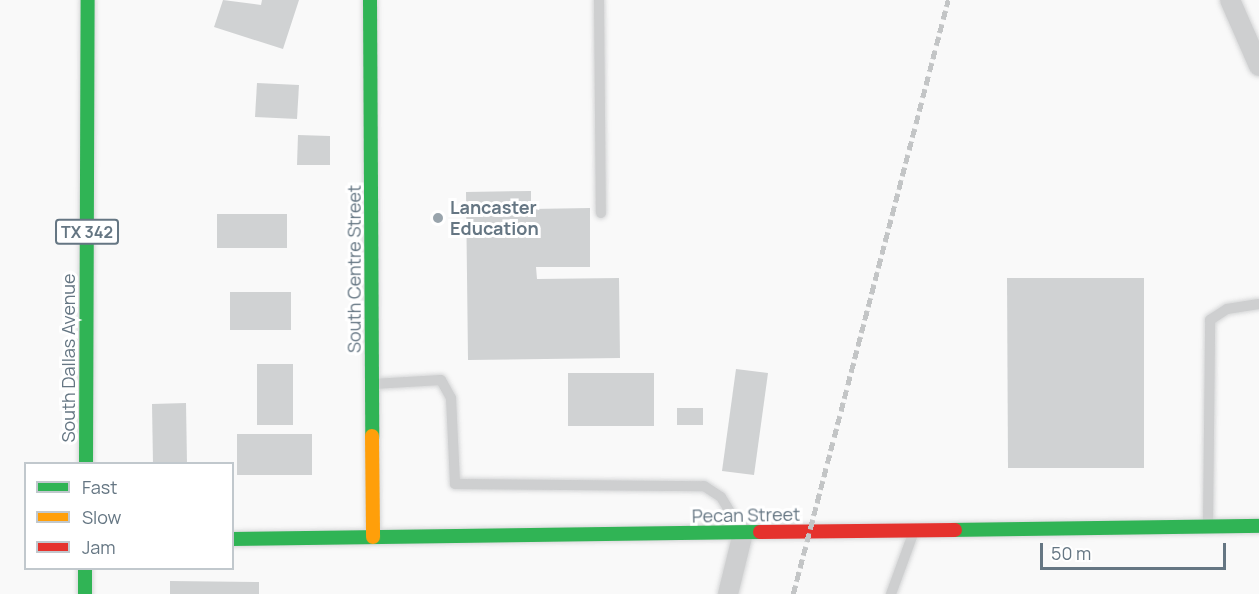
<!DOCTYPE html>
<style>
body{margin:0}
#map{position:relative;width:1259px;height:594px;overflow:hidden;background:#f9f9f9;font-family:Manrope,sans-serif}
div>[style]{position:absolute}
.building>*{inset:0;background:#d0d2d3}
.roads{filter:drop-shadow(0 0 2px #d5d6d7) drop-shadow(0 0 2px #d5d6d7)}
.lane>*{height:10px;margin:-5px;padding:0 5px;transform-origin:5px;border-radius:5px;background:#cecfd0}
.street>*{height:20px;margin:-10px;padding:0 10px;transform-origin:10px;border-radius:10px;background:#cecfd0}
.fast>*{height:14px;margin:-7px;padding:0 7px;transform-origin:7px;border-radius:7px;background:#30b455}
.slow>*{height:14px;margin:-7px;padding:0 7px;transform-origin:7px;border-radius:7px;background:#ff9f0a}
.jam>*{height:14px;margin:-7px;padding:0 7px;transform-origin:7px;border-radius:7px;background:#e5322d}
.rail>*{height:4.5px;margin-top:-2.25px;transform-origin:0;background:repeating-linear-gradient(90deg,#c3c5c6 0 9px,transparent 0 13.5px)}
.dots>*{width:16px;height:16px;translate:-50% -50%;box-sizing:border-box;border:3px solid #fff;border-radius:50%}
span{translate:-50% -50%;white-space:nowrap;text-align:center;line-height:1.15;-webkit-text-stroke:6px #fff;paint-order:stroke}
.shield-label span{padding:2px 4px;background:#fff;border:2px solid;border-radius:4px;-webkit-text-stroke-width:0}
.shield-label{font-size:16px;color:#657683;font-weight:700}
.poi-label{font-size:18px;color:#657683;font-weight:700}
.left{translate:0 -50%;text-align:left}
.street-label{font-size:18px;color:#657683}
.legend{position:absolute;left:24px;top:462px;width:210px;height:108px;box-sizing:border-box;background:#fff;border:2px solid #c1c8cd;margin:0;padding:8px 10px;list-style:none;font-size:18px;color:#657683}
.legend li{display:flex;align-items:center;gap:12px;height:30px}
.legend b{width:30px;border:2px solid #c1c8cd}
.scale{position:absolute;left:1040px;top:543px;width:186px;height:27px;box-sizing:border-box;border:3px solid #657683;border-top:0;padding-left:8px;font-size:18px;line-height:21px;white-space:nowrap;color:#657683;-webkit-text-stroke:4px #fff;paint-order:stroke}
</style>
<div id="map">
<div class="building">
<div style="clip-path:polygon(223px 0,261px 5px,262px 0,299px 0,283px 49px,214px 27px)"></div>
<div style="clip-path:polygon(257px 83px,299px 85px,297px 119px,255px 117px)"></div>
<div style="clip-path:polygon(298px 135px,330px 136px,330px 165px,297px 165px)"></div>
<div style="clip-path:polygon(531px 191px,531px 209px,590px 208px,590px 267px,536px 267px,537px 279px,619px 278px,620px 358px,468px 360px,466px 192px)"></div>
<div style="clip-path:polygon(217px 214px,287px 214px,287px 248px,217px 248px)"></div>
<div style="clip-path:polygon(1007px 278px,1144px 278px,1144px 468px,1008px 468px)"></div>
<div style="clip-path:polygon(230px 292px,291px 292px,291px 330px,230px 330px)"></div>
<div style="clip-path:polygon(257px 364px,293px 364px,293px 425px,257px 425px)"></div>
<div style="clip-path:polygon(736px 369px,768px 373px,754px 475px,722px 471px)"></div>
<div style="clip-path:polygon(568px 373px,654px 373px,654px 426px,568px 426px)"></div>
<div style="clip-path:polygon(186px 403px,187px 464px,153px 464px,152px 404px)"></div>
<div style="clip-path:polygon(677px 408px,703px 408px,703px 425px,677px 425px)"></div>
<div style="clip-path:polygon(237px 434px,312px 434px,312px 475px,237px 475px)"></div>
<div style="clip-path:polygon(170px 581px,259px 582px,259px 594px,170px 594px)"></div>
</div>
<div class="roads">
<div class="lane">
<div style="left:599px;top:0;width:213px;rotate:89.5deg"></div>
<div style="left:373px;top:384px;width:68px;rotate:-3.4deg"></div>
<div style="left:441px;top:380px;width:21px;rotate:61deg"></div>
<div style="left:451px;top:398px;width:86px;rotate:87.3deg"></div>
<div style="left:455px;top:484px;width:249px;rotate:0.5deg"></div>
<div style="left:704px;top:486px;width:20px;rotate:33deg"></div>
<div style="left:721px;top:497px;width:39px;rotate:59deg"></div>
<div style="left:1208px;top:526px;width:206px;rotate:-89.4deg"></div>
<div style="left:1210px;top:320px;width:20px;rotate:-33deg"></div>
<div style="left:1227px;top:309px;width:32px;rotate:-9deg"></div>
<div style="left:891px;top:594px;width:64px;rotate:-69.9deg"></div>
</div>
<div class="street">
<div style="left:1230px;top:0;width:72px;rotate:66.3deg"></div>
<div style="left:728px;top:594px;width:63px;rotate:-76.2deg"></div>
</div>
<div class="fast">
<div style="left:370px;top:0;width:436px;rotate:89.7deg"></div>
<div style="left:86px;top:464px;width:464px;rotate:-89.8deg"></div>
<div style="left:955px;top:530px;width:304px;rotate:-0.8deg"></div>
<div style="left:232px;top:539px;width:528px;rotate:-0.76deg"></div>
<div style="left:85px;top:568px;width:26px;rotate:90deg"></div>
</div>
<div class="slow">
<div style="left:372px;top:436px;width:101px;rotate:89.4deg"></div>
</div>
<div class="jam">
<div style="left:760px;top:532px;width:195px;rotate:-0.6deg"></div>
</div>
</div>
<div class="rail">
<div style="left:793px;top:594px;width:614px;rotate:-75.38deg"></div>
</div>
<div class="dots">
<div style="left:438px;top:218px;background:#99a4ac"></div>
</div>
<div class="shield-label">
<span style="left:87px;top:232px">TX 342</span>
</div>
<div class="poi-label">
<span class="left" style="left:450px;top:218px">Lancaster<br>Education</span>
</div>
<div class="street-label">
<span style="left:354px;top:269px;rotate:-90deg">South Centre Street</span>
<span style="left:68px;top:358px;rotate:-90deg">South Dallas Avenue</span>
<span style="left:746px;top:515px;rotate:-1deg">Pecan Street</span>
</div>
<ul class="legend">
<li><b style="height:8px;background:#30b455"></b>Fast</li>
<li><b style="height:8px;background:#ff9f0a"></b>Slow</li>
<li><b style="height:8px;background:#e5322d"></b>Jam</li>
</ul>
<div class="scale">50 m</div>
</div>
